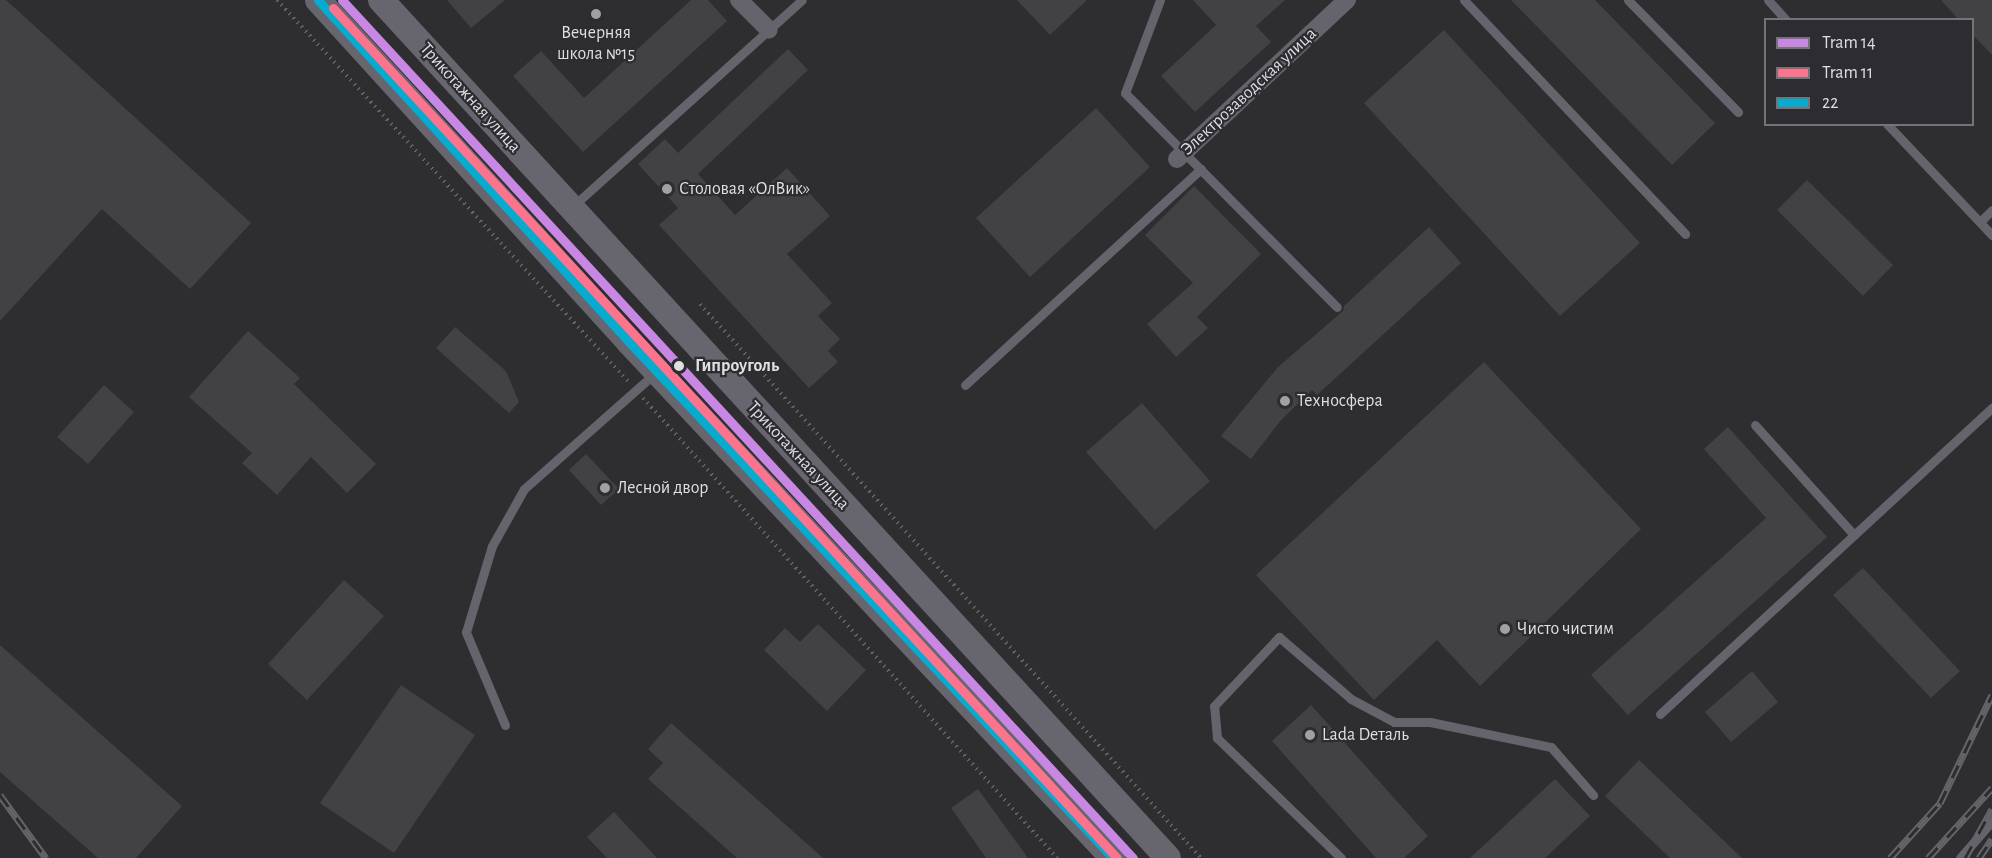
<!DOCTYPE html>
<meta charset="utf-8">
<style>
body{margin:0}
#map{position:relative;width:1992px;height:858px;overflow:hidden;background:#2e2d30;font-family:"Alegreya Sans",sans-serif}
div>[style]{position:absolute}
.building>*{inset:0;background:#424144}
.path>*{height:4px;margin-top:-2px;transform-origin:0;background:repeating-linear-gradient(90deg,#636267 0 1.5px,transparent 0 6px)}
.lane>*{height:9px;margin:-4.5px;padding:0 4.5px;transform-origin:4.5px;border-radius:4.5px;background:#65636b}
.street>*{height:18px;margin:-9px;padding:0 9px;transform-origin:9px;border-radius:9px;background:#65636b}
.secondary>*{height:26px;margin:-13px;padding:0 13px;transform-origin:13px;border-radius:13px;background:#67656d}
.rail>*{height:7px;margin-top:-3.5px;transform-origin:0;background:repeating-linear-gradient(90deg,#2d2c31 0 14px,#656469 0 28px);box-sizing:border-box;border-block:2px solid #656469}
.bus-1>*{height:9px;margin:-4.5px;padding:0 4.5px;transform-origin:4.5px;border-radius:4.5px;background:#06acd0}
.tram-1>*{height:9px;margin:-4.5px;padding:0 4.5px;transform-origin:4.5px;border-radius:4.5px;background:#c787e3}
.tram-2>*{height:9px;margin:-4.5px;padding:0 4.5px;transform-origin:4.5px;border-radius:4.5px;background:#fc738d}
.dots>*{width:16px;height:16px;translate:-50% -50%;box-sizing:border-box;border:3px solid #2d2c31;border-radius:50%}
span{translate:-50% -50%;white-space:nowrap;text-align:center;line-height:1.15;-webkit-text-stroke:4.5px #2d2c31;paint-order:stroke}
.poi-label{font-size:18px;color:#dfdfe2}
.left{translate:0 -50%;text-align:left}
.street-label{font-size:18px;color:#dfdfe2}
.stop-label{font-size:18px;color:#dfdfe2;font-weight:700}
.legend{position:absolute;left:1764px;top:18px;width:210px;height:108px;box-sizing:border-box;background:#2d2c31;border:2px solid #747478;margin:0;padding:8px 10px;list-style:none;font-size:18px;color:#dfdfe2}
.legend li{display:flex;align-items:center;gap:12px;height:30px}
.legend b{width:30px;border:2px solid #747478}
</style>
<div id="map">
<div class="building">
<div style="clip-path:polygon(0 0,6px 0,251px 223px,190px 289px,102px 209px,0 321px)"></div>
<div style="clip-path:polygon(447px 0,505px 0,471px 28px)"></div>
<div style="clip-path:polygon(691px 0,708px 0,727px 21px,583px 152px,513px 76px,541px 51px,584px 98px)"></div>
<div style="clip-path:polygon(1017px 0,1087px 0,1050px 35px)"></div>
<div style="clip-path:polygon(1193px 0,1285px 0,1256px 26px,1271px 42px,1195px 112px,1161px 76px,1216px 25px)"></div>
<div style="clip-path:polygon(1511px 0,1595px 0,1715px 123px,1672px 165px)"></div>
<div style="clip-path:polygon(1941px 0,1992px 0,1992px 55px,1972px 34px,1972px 20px,1959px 20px)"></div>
<div style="clip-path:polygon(1444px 30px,1640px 243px,1560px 316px,1364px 103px)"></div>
<div style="clip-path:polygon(788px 49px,808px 70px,698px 174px,735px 215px,787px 168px,830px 216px,787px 254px,832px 303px,818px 316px,840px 339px,828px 351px,838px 362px,809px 388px,659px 225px,678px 208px,638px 164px,665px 139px,678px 153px)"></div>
<div style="clip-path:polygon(1096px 108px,1150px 167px,1030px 277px,976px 218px)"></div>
<div style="clip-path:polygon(1807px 180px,1893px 265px,1863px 296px,1777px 210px)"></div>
<div style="clip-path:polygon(1194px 186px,1261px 254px,1197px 317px,1208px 328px,1176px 357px,1147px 324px,1193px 283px,1145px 235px)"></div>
<div style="clip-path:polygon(1429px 227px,1461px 263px,1317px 395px,1312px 390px,1281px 420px,1251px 459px,1221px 436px,1278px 367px,1343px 311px,1344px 306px)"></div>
<div style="clip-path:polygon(455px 327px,506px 371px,519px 402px,509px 413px,436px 348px)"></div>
<div style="clip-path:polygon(248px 331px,300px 378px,294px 384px,376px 464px,347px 493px,311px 457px,277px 495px,242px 463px,252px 453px,189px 397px)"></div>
<div style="clip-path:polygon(1484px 362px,1641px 529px,1480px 686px,1437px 640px,1374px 700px,1256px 575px)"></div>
<div style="clip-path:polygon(104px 385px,134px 412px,88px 464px,57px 437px)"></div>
<div style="clip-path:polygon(1142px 403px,1210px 481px,1155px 530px,1086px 452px)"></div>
<div style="clip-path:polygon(1728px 427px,1827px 537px,1628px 715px,1591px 675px,1766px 518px,1704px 449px)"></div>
<div style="clip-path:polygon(586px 454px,619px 489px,601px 505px,569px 470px)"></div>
<div style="clip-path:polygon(1863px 568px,1960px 671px,1931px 698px,1833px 595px)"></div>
<div style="clip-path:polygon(344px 580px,384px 616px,307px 700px,268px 664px)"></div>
<div style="clip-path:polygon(818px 624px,866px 670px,827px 711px,764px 650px,785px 628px,800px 642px)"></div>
<div style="clip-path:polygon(0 645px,182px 806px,136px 858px,98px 858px,0 772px)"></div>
<div style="clip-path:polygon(1752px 671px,1778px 702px,1731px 742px,1705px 712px)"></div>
<div style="clip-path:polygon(401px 685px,475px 735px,394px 853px,320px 803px)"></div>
<div style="clip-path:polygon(1311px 705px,1428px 836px,1404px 858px,1376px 858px,1272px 741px)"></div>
<div style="clip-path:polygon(671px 723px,823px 858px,737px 858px,648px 779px,663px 763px,648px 749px)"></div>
<div style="clip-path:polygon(1639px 760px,1742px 858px,1670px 858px,1605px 796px)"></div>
<div style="clip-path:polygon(1555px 779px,1590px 816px,1545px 858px,1470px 858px)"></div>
<div style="clip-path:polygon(978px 789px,1028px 858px,986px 858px,951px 808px)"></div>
<div style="clip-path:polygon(614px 812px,657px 858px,607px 858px,587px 837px)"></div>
</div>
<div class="path">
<div style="left:277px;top:0;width:518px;rotate:47.35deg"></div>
<div style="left:700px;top:304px;width:747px;rotate:47.88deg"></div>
<div style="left:643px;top:398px;width:619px;rotate:48.01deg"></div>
</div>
<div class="lane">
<div style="left:1160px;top:0;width:99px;rotate:110.6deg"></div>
<div style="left:1125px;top:93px;width:301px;rotate:45.3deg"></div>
<div style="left:1464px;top:0;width:322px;rotate:46.6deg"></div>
<div style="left:1628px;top:0;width:157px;rotate:45.5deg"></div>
<div style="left:1768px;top:0;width:27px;rotate:48deg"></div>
<div style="left:1887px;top:124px;width:153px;rotate:46.6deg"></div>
<div style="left:572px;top:207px;width:309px;rotate:-42deg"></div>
<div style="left:1980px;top:222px;width:17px;rotate:-45deg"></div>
<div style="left:965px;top:385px;width:320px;rotate:-42.5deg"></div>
<div style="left:1755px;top:425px;width:148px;rotate:48deg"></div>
<div style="left:1660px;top:714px;width:452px;rotate:-42.7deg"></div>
<div style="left:505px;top:725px;width:101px;rotate:-112.8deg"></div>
<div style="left:466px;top:632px;width:90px;rotate:-73.2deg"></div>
<div style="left:492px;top:546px;width:65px;rotate:-60.7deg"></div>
<div style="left:524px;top:489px;width:175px;rotate:-41.5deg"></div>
<div style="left:1341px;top:858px;width:173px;rotate:-135.9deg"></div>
<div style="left:1217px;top:738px;width:32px;rotate:-95deg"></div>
<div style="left:1214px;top:706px;width:95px;rotate:-46.7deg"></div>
<div style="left:1279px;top:637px;width:95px;rotate:40.7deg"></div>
<div style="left:1351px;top:699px;width:49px;rotate:28.1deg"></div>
<div style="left:1394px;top:722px;width:36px"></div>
<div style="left:1430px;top:722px;width:124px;rotate:11.7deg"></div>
<div style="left:1551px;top:747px;width:64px;rotate:48.8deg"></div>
<div style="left:1960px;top:858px;width:49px;rotate:-49.1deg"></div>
</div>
<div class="street">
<div style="left:739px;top:0;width:42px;rotate:45deg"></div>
<div style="left:1177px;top:159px;width:233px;rotate:-43.1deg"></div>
</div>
<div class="secondary">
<div style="left:318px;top:0;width:462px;rotate:47.7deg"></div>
<div style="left:629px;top:342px;width:707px;rotate:46.83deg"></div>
<div style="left:381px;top:0;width:1164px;rotate:47.47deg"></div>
</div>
<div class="rail">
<div style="left:0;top:795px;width:78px;rotate:53.9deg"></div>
<div style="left:1890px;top:858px;width:74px;rotate:-47.7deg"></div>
<div style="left:1940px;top:803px;width:120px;rotate:-64.3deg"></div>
<div style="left:1928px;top:858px;width:95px;rotate:-47.6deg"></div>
<div style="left:1965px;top:858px;width:56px;rotate:-61.1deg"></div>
<div style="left:1979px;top:858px;width:23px;rotate:-56deg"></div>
</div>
<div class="bus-1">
<div style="left:318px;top:0;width:462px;rotate:47.7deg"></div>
<div style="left:629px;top:342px;width:707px;rotate:46.83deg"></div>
</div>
<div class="tram-1">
<div style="left:342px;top:0;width:1167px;rotate:47.33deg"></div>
</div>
<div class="tram-2">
<div style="left:333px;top:8px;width:1156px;rotate:47.31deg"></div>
</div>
<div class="dots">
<div style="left:596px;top:14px;background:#a1a1a4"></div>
<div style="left:667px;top:189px;background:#a1a1a4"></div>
<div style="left:679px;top:366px;background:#dfdfe2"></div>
<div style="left:1285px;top:401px;background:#a1a1a4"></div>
<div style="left:605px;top:488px;background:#a1a1a4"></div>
<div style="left:1505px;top:629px;background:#a1a1a4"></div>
<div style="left:1310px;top:735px;background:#a1a1a4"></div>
</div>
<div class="poi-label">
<span style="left:596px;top:44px">Вечерняя<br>школа №15</span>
<span class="left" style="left:679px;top:189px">Столовая «ОлВик»</span>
<span class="left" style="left:1297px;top:401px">Техносфера</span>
<span class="left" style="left:617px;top:488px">Лесной двор</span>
<span class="left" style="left:1517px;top:629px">Чисто чистим</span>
<span class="left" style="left:1322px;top:735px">Lada Dеталь</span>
</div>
<div class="street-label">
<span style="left:1249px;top:92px;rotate:-43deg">Электрозаводская улица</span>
<span style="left:470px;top:98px;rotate:48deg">Трикотажная улица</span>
<span style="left:798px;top:456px;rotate:47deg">Трикотажная улица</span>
</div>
<div class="stop-label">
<span class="left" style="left:695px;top:366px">Гипроуголь</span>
</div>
<ul class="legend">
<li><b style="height:8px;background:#c787e3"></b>Tram 14</li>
<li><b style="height:8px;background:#fc738d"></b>Tram 11</li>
<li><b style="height:8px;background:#06acd0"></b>22</li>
</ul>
</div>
